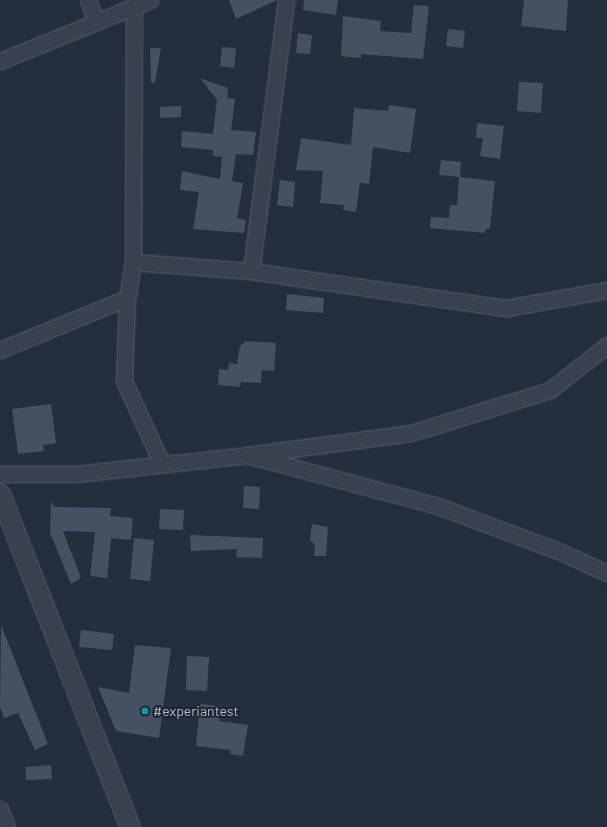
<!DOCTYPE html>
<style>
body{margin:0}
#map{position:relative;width:607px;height:827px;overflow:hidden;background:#242f3e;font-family:Barlow,sans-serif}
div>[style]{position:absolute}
.building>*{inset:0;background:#455162}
.roads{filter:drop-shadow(0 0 1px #565f6c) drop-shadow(0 0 1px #565f6c)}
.minor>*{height:15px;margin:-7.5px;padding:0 7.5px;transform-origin:7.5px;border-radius:7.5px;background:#38414e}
.tertiary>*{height:19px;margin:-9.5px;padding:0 9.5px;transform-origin:9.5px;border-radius:9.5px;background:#38414e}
.dots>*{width:11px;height:11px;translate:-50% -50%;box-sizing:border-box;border:2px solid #1d2633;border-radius:50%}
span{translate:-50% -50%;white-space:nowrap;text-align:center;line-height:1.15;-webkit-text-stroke:4px #1d2633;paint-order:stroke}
.poi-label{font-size:14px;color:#b4bcc9}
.left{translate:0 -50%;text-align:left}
</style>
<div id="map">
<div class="building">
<div style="clip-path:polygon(229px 0,277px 0,236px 19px)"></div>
<div style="clip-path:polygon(304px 0,338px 0,336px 15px,303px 10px)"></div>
<div style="clip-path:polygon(524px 0,568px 0,566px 31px,521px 26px)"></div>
<div style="clip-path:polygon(414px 5px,429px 6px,423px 59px,361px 54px,361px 58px,341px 56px,343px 16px,381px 21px,380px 31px,411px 33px)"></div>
<div style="clip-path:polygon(448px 29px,465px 31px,463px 48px,446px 46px)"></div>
<div style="clip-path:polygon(298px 33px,312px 35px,310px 54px,296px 53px)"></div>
<div style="clip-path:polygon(222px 47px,236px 48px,234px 68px,220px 66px)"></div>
<div style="clip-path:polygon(150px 48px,161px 48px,155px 83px,151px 83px)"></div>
<div style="clip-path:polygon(200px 78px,228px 88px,227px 98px,235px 99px,231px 130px,256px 132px,253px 155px,236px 154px,232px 181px,243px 183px,237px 218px,246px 220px,244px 233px,193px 229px,199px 192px,180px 190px,182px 171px,220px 179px,222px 157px,213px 156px,213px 150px,181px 147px,182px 131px,213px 134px,217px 100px)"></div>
<div style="clip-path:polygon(519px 82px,543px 83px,541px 113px,517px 111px)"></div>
<div style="clip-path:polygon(389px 105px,416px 109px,410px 153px,373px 147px,369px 184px,360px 183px,356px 212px,343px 210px,344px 205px,320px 203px,323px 171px,296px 170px,301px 138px,351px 145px,354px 108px,388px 111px)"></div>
<div style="clip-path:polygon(181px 106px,181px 117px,160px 118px,160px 107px)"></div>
<div style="clip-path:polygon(477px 123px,504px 126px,500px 159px,480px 156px,483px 138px,476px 138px)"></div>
<div style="clip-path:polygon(441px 160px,461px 162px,460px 177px,439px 175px)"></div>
<div style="clip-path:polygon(459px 177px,495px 181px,490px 229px,485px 229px,485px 233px,430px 228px,431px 217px,449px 218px,450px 205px,457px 205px)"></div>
<div style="clip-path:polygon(280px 180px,295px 182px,293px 207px,277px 205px)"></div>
<div style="clip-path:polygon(287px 294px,324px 298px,323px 313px,286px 310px)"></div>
<div style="clip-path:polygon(246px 341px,276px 343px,274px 371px,262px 370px,261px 383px,241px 382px,240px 387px,218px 385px,219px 369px,228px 370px,229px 363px,237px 364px,240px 346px)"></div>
<div style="clip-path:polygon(51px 404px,56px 443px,43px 445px,44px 451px,18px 454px,12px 409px)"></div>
<div style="clip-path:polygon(244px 486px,260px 487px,259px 509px,243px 508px)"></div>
<div style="clip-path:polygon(51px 500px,54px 507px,111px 508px,110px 516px,133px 518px,131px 540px,111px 538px,107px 578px,90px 576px,95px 532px,63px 531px,81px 578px,71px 584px,50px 533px)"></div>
<div style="clip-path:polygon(160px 509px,184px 510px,183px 530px,159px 529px)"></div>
<div style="clip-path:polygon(312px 524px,328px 527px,326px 556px,314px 556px,315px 545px,310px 540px)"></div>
<div style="clip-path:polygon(190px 535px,263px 538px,262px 558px,236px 557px,237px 549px,191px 551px)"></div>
<div style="clip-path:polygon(134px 538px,154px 540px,150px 581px,130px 579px)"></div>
<div style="clip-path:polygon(1px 625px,48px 744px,35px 750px,18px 713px,4px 718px,0 707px)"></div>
<div style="clip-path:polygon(81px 630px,114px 634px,112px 650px,79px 647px)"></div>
<div style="clip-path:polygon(135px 645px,171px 648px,159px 738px,116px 731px,98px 687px,129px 693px)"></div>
<div style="clip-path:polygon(187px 656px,209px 657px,207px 691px,186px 690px)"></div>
<div style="clip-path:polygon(200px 704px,220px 706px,219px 721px,248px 725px,243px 756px,230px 754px,231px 750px,196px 746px)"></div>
<div style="clip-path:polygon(51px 765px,52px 779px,26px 780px,26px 767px)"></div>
</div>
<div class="roads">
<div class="minor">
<div style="left:88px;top:0;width:22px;rotate:69deg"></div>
<div style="left:134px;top:6px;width:256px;rotate:90.2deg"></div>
<div style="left:133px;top:262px;width:36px;rotate:99deg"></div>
<div style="left:127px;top:298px;width:83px;rotate:92.1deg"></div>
<div style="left:124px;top:381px;width:89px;rotate:65.4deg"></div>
<div style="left:0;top:61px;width:162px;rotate:-22.1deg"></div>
<div style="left:133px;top:262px;width:118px;rotate:4.4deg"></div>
<div style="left:251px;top:271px;width:258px;rotate:8.3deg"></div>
<div style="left:506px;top:308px;width:103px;rotate:-10.1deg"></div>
<div style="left:251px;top:271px;width:273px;rotate:-82.6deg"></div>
<div style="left:0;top:350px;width:137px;rotate:-22.3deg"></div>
<div style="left:247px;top:455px;width:165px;rotate:-7.6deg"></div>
<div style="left:411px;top:433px;width:145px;rotate:-17.2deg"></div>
<div style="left:550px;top:390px;width:73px;rotate:-38.3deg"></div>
<div style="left:0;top:474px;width:76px"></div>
<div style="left:76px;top:474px;width:172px;rotate:-6.3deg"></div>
<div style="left:247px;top:455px;width:195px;rotate:14.9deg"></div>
<div style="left:435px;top:505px;width:132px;rotate:20.4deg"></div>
<div style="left:559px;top:551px;width:53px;rotate:24.6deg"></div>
<div style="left:0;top:809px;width:19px;rotate:69deg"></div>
</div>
<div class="tertiary">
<div style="left:0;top:494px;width:357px;rotate:68.7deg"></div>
</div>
</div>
<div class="dots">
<div style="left:145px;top:711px;background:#0f9aa8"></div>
</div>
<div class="poi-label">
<span class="left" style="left:153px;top:711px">#experiantest</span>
</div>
</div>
